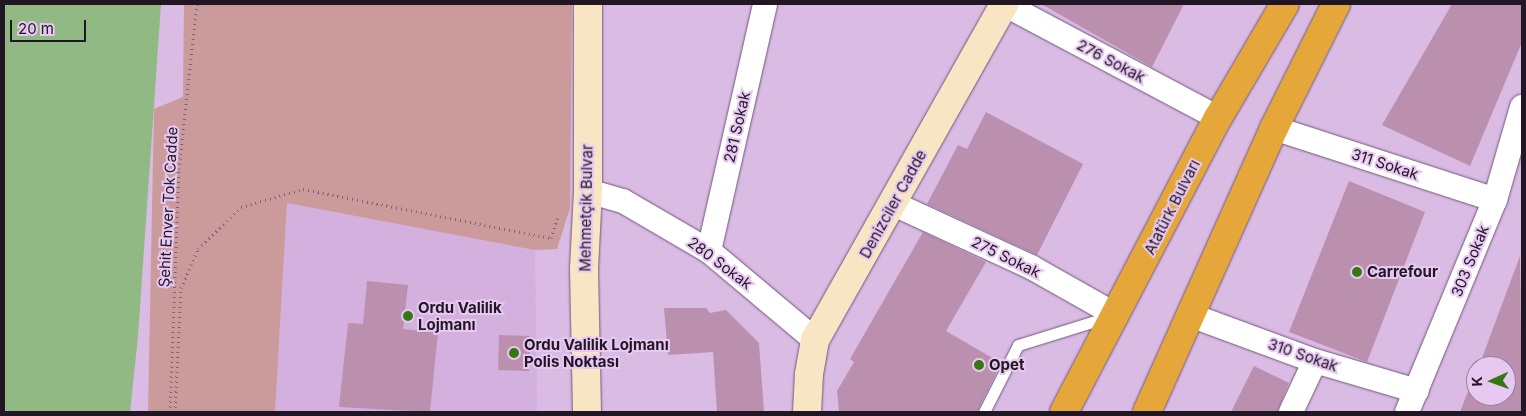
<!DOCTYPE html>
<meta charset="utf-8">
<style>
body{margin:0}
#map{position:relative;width:1526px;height:416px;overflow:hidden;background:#d9bbe3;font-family:Inter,sans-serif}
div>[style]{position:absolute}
.built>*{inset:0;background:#d3b0de}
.green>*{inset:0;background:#cb9a9b}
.water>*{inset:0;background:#91b983}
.building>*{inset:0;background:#bb90ae}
.path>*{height:3px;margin-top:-1.5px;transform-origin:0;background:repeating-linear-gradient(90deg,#76637d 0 1px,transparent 0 5px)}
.roads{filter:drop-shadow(0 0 1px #72577b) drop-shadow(0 0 1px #72577b)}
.lane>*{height:11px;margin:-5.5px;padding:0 5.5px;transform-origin:5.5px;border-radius:5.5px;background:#fff}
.street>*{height:24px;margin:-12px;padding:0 12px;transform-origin:12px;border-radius:12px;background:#fff}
.secondary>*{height:28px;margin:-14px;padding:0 14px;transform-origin:14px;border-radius:14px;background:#f7e5c4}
.highway>*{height:28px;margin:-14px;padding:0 14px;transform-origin:14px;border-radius:14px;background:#e5a73a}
.dots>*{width:14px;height:14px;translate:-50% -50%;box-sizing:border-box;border:2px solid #e7c8f1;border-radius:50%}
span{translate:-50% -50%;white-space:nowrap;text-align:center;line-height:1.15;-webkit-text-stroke:4px #e7c8f1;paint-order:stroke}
.street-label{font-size:15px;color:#211624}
.poi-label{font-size:15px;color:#211624;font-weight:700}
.left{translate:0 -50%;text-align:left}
.frame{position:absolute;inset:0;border:5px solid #211624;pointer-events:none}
.north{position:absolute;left:1466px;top:356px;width:50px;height:50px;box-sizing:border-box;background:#e7c8f1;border:1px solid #98819f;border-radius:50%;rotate:268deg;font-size:14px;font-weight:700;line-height:20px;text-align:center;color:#211624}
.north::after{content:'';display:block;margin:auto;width:18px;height:22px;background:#367714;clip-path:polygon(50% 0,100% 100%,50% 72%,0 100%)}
.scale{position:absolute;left:10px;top:20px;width:76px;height:22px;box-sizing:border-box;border:2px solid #211624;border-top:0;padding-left:6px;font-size:15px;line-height:18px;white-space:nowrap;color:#211624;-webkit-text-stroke:4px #e7c8f1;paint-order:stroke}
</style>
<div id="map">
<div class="built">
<div style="clip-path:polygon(287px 203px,535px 250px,537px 412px,275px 412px)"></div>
</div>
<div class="green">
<div style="clip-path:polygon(184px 4px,572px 4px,570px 208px,557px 249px,535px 250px,287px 203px,275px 412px,148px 412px,154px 109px,183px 97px)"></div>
</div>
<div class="water">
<div style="clip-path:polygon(4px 4px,161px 4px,138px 336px,130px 412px,4px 412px)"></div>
</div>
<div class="building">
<div style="clip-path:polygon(1041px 4px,1184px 4px,1152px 67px)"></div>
<div style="clip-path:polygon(1452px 4px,1522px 4px,1522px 42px,1470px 166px,1382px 125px)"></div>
<div style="clip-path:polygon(986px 112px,1083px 164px,1037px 255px,927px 204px,958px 145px,967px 149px)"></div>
<div style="clip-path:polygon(1349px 181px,1425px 212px,1367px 362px,1289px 332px)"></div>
<div style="clip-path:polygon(923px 232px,986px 262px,946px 331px,1001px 363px,977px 412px,839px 412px,837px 391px,854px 362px,850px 359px)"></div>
<div style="clip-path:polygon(1520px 256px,1522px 412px,1460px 412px,1475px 373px,1476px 396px,1506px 396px,1506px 366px,1479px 366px)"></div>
<div style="clip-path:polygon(367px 281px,408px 285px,403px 329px,438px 333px,430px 412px,339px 407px,348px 323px,363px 324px)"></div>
<div style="clip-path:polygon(664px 308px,706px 308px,710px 313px,726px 310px,759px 343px,764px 412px,717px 412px,713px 352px,668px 355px)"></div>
<div style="clip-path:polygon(499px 335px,530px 336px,529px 371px,498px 370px)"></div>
<div style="clip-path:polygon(1254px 366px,1289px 383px,1277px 412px,1231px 412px)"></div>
</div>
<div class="path">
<div style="left:170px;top:412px;width:243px;rotate:-87.9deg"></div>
<div style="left:179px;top:169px;width:166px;rotate:-83.8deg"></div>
<div style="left:175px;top:412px;width:124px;rotate:-87.2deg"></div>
<div style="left:181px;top:288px;width:43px;rotate:-66.4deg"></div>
<div style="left:198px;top:249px;width:60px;rotate:-44.3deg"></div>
<div style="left:241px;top:207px;width:65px;rotate:-16.2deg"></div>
<div style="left:303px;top:189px;width:253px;rotate:11.2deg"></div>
<div style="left:551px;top:238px;width:23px;rotate:-72deg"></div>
</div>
<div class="roads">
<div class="lane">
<div style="left:984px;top:412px;width:75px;rotate:-63.1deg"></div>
<div style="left:1018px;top:345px;width:97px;rotate:-17.3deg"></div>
</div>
<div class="street">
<div style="left:1004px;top:4px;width:242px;rotate:28deg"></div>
<div style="left:1274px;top:128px;width:232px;rotate:18deg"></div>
<div style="left:588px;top:191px;width:36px;rotate:16deg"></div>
<div style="left:623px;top:201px;width:99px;rotate:30.2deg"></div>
<div style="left:709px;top:251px;width:138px;rotate:40deg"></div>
<div style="left:894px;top:204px;width:151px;rotate:24.7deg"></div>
<div style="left:1031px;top:267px;width:98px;rotate:29.5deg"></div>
<div style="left:709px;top:251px;width:253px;rotate:-77.2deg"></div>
<div style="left:1190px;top:315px;width:133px;rotate:20.2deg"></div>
<div style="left:1315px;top:361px;width:106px;rotate:16.4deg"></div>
<div style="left:1291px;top:412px;width:56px;rotate:-64.8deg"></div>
<div style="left:1407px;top:412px;width:230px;rotate:-67.5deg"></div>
<div style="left:1495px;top:200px;width:97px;rotate:-73.8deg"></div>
</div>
<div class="secondary">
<div style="left:587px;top:412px;width:143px;rotate:-91.2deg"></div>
<div style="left:584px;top:269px;width:78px;rotate:-87.1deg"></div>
<div style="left:588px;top:191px;width:187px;rotate:-90deg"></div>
<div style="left:807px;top:412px;width:38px;rotate:-87deg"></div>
<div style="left:809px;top:374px;width:35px;rotate:-80deg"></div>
<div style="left:815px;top:340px;width:386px;rotate:-60.6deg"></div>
</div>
<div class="highway">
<div style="left:1064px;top:412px;width:332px;rotate:-62.4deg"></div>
<div style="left:1218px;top:118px;width:132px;rotate:-59.6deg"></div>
<div style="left:1147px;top:412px;width:311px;rotate:-65.9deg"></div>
<div style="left:1274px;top:128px;width:139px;rotate:-63.4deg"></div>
</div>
</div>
<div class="dots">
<div style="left:1357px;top:272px;background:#367714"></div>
<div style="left:408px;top:316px;background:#367714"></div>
<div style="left:514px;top:353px;background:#367714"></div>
<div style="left:979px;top:365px;background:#367714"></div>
</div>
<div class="street-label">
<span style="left:1111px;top:61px;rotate:28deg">276 Sokak</span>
<span style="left:737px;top:127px;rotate:-77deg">281 Sokak</span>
<span style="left:1385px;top:164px;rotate:18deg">311 Sokak</span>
<span style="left:893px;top:204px;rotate:-61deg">Denizciler Cadde</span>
<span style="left:168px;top:207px;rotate:-87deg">Şehit Enver Tok Cadde</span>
<span style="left:1172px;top:207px;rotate:-63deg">Atatürk Bulvarı</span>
<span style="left:586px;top:208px;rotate:-89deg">Mehmetçik Bulvar</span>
<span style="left:1006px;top:257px;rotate:26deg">275 Sokak</span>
<span style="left:1470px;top:261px;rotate:-68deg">303 Sokak</span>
<span style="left:720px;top:263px;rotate:37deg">280 Sokak</span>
<span style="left:1303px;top:355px;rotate:19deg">310 Sokak</span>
</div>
<div class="poi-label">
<span class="left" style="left:1367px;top:272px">Carrefour</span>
<span class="left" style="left:418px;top:316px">Ordu Valilik<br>Lojmanı</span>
<span class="left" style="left:524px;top:353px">Ordu Valilik Lojmanı<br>Polis Noktası</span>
<span class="left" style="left:989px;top:365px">Opet</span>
</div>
<div class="frame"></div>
<div class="north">K</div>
<div class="scale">20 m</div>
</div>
